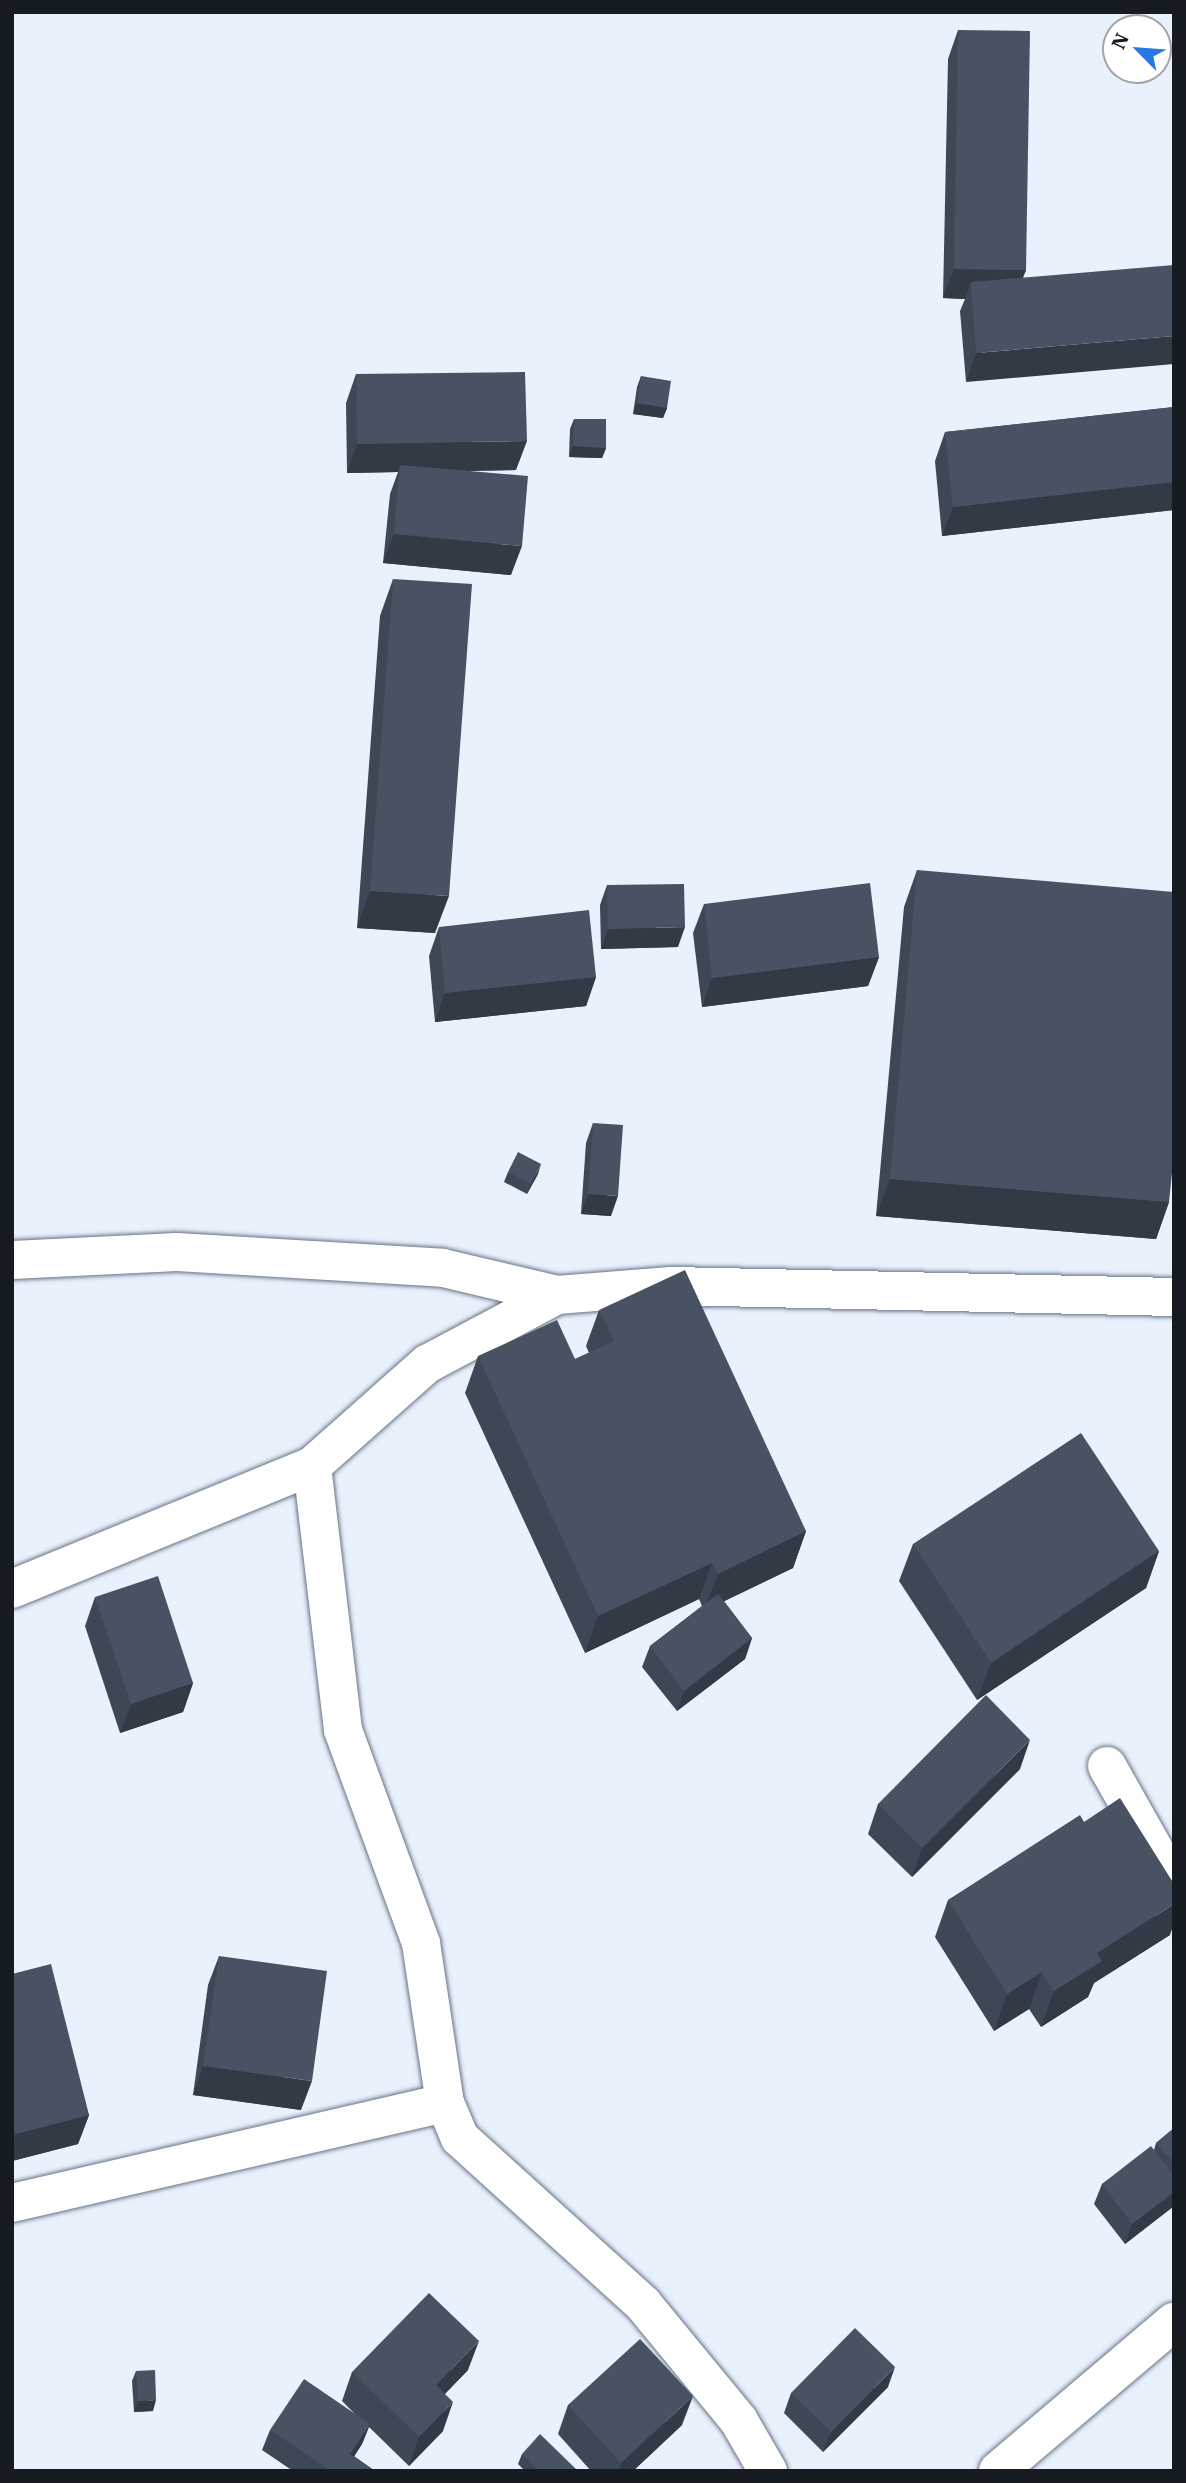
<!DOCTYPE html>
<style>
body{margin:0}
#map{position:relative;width:1186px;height:2483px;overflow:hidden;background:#e9f1fd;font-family:"IBM Plex Serif",serif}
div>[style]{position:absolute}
.roads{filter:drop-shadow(0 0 2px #677385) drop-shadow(0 0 2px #677385)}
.minor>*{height:38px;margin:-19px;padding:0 19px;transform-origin:19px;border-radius:19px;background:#fff}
.wall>*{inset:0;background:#3d4755}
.shaded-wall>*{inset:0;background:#323a45}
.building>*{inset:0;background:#475363}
span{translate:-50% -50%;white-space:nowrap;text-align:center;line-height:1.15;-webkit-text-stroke:7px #fff;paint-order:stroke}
.frame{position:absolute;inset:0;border:14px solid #161b22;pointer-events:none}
.north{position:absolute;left:1102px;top:14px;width:70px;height:70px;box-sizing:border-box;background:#fff;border:2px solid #a2a4a7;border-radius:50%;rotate:295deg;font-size:19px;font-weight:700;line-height:28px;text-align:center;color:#161b22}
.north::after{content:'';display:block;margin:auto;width:24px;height:32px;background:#2678e2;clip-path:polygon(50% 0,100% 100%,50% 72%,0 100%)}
</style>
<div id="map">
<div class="roads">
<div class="minor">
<div style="left:12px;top:1260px;width:165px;rotate:-2.8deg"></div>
<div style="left:177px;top:1252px;width:266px;rotate:3.4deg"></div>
<div style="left:443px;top:1268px;width:117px;rotate:13.3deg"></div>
<div style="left:312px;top:1466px;width:266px;rotate:83.3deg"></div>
<div style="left:343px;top:1730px;width:227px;rotate:69.9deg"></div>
<div style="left:421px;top:1943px;width:162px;rotate:81.5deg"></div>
<div style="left:445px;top:2103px;width:38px;rotate:67deg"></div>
<div style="left:460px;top:2138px;width:247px;rotate:42.2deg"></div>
<div style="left:643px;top:2304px;width:151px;rotate:50.6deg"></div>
<div style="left:739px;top:2421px;width:58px;rotate:59.9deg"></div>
<div style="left:12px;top:1589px;width:324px;rotate:-22.3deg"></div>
<div style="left:312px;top:1466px;width:154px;rotate:-41.6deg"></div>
<div style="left:427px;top:1364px;width:147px;rotate:-28deg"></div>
<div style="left:557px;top:1295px;width:114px;rotate:-4.5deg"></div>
<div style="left:671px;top:1286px;width:503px;rotate:1.25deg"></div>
<div style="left:1107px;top:1766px;width:137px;rotate:60.6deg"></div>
<div style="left:12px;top:2203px;width:444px;rotate:-13deg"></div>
<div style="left:998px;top:2471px;width:231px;rotate:-40.3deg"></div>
</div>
</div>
<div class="wall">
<div style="clip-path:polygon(958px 30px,1026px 270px,966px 382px,960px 311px,965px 299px,943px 298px,948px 59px)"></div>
<div style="clip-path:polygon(356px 374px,516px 470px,470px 471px,511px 575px,383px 563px,390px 494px,398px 472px,347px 473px,346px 403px)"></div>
<div style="clip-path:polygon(641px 376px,667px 408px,663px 418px,633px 414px,637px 387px)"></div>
<div style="clip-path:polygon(1174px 407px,1174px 510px,942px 536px,935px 461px,945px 432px)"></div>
<div style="clip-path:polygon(574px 419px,606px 448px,602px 458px,569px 457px,570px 429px)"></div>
<div style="clip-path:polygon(393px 579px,435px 933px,357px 928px,380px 616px)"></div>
<div style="clip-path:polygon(917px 870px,1169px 1202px,1156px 1239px,876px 1216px,904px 907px)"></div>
<div style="clip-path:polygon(607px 885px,678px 947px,601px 949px,600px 905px)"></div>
<div style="clip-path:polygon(704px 904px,879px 957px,868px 986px,702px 1007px,693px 933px)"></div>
<div style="clip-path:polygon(439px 927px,596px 977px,586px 1006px,435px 1022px,429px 956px)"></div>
<div style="clip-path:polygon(593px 1123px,611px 1216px,581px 1214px,586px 1143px)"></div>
<div style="clip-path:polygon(508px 1172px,538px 1174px,527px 1194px,504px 1182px)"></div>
<div style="clip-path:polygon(599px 1310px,806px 1531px,793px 1568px,724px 1601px,752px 1638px,745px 1659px,677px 1711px,642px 1667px,650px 1646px,702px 1606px,699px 1599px,585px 1653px,465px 1393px,478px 1356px,575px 1359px,589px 1353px,586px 1346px)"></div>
<div style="clip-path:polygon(913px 1544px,1159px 1551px,1146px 1588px,977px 1700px,899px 1581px)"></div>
<div style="clip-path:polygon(95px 1597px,193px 1683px,183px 1712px,120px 1733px,85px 1626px)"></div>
<div style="clip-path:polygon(1020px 1769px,912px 1877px,868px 1834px,878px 1804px)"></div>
<div style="clip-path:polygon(1084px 1822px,1170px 1935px,1094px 1983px,1088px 1997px,1041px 2027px,1029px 2009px,994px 2031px,935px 1937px,948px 1900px)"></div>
<div style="clip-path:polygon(219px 1956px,301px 2110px,193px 2095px,208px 1985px)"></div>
<div style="clip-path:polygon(12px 1974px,89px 2115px,78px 2144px,12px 2161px)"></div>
<div style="clip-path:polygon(1174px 2128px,1174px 2206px,1125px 2244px,1094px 2204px,1102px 2184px,1154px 2150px,1156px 2143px)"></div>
<div style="clip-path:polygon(468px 2370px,445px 2394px,443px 2431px,409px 2466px,369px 2427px,362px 2444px,354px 2456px,375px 2471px,293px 2471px,262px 2450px,270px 2430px,355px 2414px,342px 2401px,352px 2372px)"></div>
<div style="clip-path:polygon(136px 2371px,153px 2411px,134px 2412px,132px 2381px)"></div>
<div style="clip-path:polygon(888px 2387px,823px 2452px,784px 2413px,791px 2393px)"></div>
<div style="clip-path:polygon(568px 2405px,682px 2425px,633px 2471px,591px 2471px,558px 2434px)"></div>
<div style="clip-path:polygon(522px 2454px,578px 2471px,525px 2471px,518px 2464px)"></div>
</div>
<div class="shaded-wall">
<div style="clip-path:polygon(954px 269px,1026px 270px,1015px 299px,971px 282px,965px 299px,943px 298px)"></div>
<div style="clip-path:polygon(1174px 336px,1174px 364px,966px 382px,976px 353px)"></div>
<div style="clip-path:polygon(637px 403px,667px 408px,663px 418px,633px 414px)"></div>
<div style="clip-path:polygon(527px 441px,516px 470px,400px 472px,400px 465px,398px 472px,347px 473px,357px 444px)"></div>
<div style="clip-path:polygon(573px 446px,606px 448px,602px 458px,569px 457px)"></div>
<div style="clip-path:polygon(1174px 482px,1174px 510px,942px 536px,953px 507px)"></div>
<div style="clip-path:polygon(394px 534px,522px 546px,511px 575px,383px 563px)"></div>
<div style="clip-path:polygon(370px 891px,449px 896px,435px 933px,357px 928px)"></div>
<div style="clip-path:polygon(685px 927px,678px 947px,601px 949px,608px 929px)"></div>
<div style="clip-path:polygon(879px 957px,868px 986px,702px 1007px,712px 978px)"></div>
<div style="clip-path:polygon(596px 977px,586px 1006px,435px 1022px,445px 993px)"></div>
<div style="clip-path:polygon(541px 1164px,538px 1174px,527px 1194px,531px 1184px)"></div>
<div style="clip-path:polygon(890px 1179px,1169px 1202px,1156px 1239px,876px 1216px)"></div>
<div style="clip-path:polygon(588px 1194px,618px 1196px,611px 1216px,581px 1214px)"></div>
<div style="clip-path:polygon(806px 1531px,793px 1568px,704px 1611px,718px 1574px)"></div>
<div style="clip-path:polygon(1159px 1551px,1146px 1588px,977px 1700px,991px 1663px)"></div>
<div style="clip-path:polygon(712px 1563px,699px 1599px,585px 1653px,598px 1616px)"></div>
<div style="clip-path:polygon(752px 1638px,745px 1659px,677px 1711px,684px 1691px)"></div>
<div style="clip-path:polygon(193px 1683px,183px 1712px,120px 1733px,131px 1704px)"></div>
<div style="clip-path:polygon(1030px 1740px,1020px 1769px,912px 1877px,922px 1848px)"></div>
<div style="clip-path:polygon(1174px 1904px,1174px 1923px,1170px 1935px,1094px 1983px,1088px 1997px,1041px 2027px,1054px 1991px,1097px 1953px)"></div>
<div style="clip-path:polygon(1042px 1972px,1029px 2009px,994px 2031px,1007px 1994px)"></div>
<div style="clip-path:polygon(203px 2066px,312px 2081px,301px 2110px,193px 2095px)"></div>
<div style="clip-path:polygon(89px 2115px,78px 2144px,12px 2161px,12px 2144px,16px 2134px)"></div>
<div style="clip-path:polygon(1174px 2192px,1174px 2206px,1125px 2244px,1132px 2224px)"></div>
<div style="clip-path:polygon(479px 2341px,468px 2370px,425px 2414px,436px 2385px)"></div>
<div style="clip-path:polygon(895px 2367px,888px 2387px,823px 2452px,831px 2432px)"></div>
<div style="clip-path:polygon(693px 2396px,682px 2425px,633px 2471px,618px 2471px,621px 2463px)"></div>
<div style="clip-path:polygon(156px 2400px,153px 2411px,134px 2412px,138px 2401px)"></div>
<div style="clip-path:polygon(453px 2402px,443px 2431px,409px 2466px,419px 2437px)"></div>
<div style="clip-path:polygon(370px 2424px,362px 2444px,345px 2471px,350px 2454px)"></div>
</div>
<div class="building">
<div style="clip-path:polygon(958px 30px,1030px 31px,1026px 270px,954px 269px)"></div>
<div style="clip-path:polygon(1174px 265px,1174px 336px,976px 353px,971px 282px)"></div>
<div style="clip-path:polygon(525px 372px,527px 441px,357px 444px,356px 374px)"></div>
<div style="clip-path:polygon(641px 376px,671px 381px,667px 408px,637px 403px)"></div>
<div style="clip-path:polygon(1174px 407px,1174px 482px,953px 507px,945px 432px)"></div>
<div style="clip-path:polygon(574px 419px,606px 419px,606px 448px,573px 446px)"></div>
<div style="clip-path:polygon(400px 465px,528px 476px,522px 546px,394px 534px)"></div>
<div style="clip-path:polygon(393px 579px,472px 584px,449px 896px,370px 891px)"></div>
<div style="clip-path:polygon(917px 870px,1174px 892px,1174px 1154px,1169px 1202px,890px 1179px)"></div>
<div style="clip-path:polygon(870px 883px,879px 957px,712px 978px,704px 904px)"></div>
<div style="clip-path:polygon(684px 884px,685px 927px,608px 929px,607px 885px)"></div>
<div style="clip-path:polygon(589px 910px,596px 977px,445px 993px,439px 927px)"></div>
<div style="clip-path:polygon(593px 1123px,623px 1125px,618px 1196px,588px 1194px)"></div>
<div style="clip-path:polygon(518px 1152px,541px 1164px,531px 1184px,508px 1172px)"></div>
<div style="clip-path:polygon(685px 1270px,806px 1531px,718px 1574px,712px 1563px,598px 1616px,478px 1356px,557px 1320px,575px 1359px,614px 1341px,599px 1310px)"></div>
<div style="clip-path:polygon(1081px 1433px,1159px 1551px,991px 1663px,913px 1544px)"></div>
<div style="clip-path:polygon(158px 1576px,193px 1683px,131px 1704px,95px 1597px)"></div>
<div style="clip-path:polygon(718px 1594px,752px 1638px,684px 1691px,650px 1646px)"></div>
<div style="clip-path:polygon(986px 1695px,1030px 1740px,922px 1848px,878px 1804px)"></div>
<div style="clip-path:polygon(1120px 1798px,1174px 1884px,1174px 1904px,1097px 1953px,1102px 1961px,1054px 1991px,1042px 1972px,1007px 1994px,948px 1900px,1080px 1815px,1084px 1822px)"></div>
<div style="clip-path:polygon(219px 1956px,327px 1971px,312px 2081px,203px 2066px)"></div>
<div style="clip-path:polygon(51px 1964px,89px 2115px,16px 2134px,12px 2120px,12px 1974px)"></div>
<div style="clip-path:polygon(1174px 2128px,1174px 2163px,1156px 2143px)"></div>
<div style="clip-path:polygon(1151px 2146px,1174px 2175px,1174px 2192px,1132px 2224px,1102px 2184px)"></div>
<div style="clip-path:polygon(429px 2293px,479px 2341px,436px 2385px,453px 2402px,419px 2437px,352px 2372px)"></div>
<div style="clip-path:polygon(855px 2328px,895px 2367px,831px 2432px,791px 2393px)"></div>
<div style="clip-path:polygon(640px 2339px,693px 2396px,621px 2463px,568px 2405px)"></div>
<div style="clip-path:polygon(155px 2370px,156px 2400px,138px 2401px,136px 2371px)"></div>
<div style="clip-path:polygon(304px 2379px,370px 2424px,350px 2454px,375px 2471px,331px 2471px,270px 2430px)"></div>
<div style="clip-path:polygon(540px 2434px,578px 2471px,539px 2471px,522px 2454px)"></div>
</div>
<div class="frame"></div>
<div class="north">N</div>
</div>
